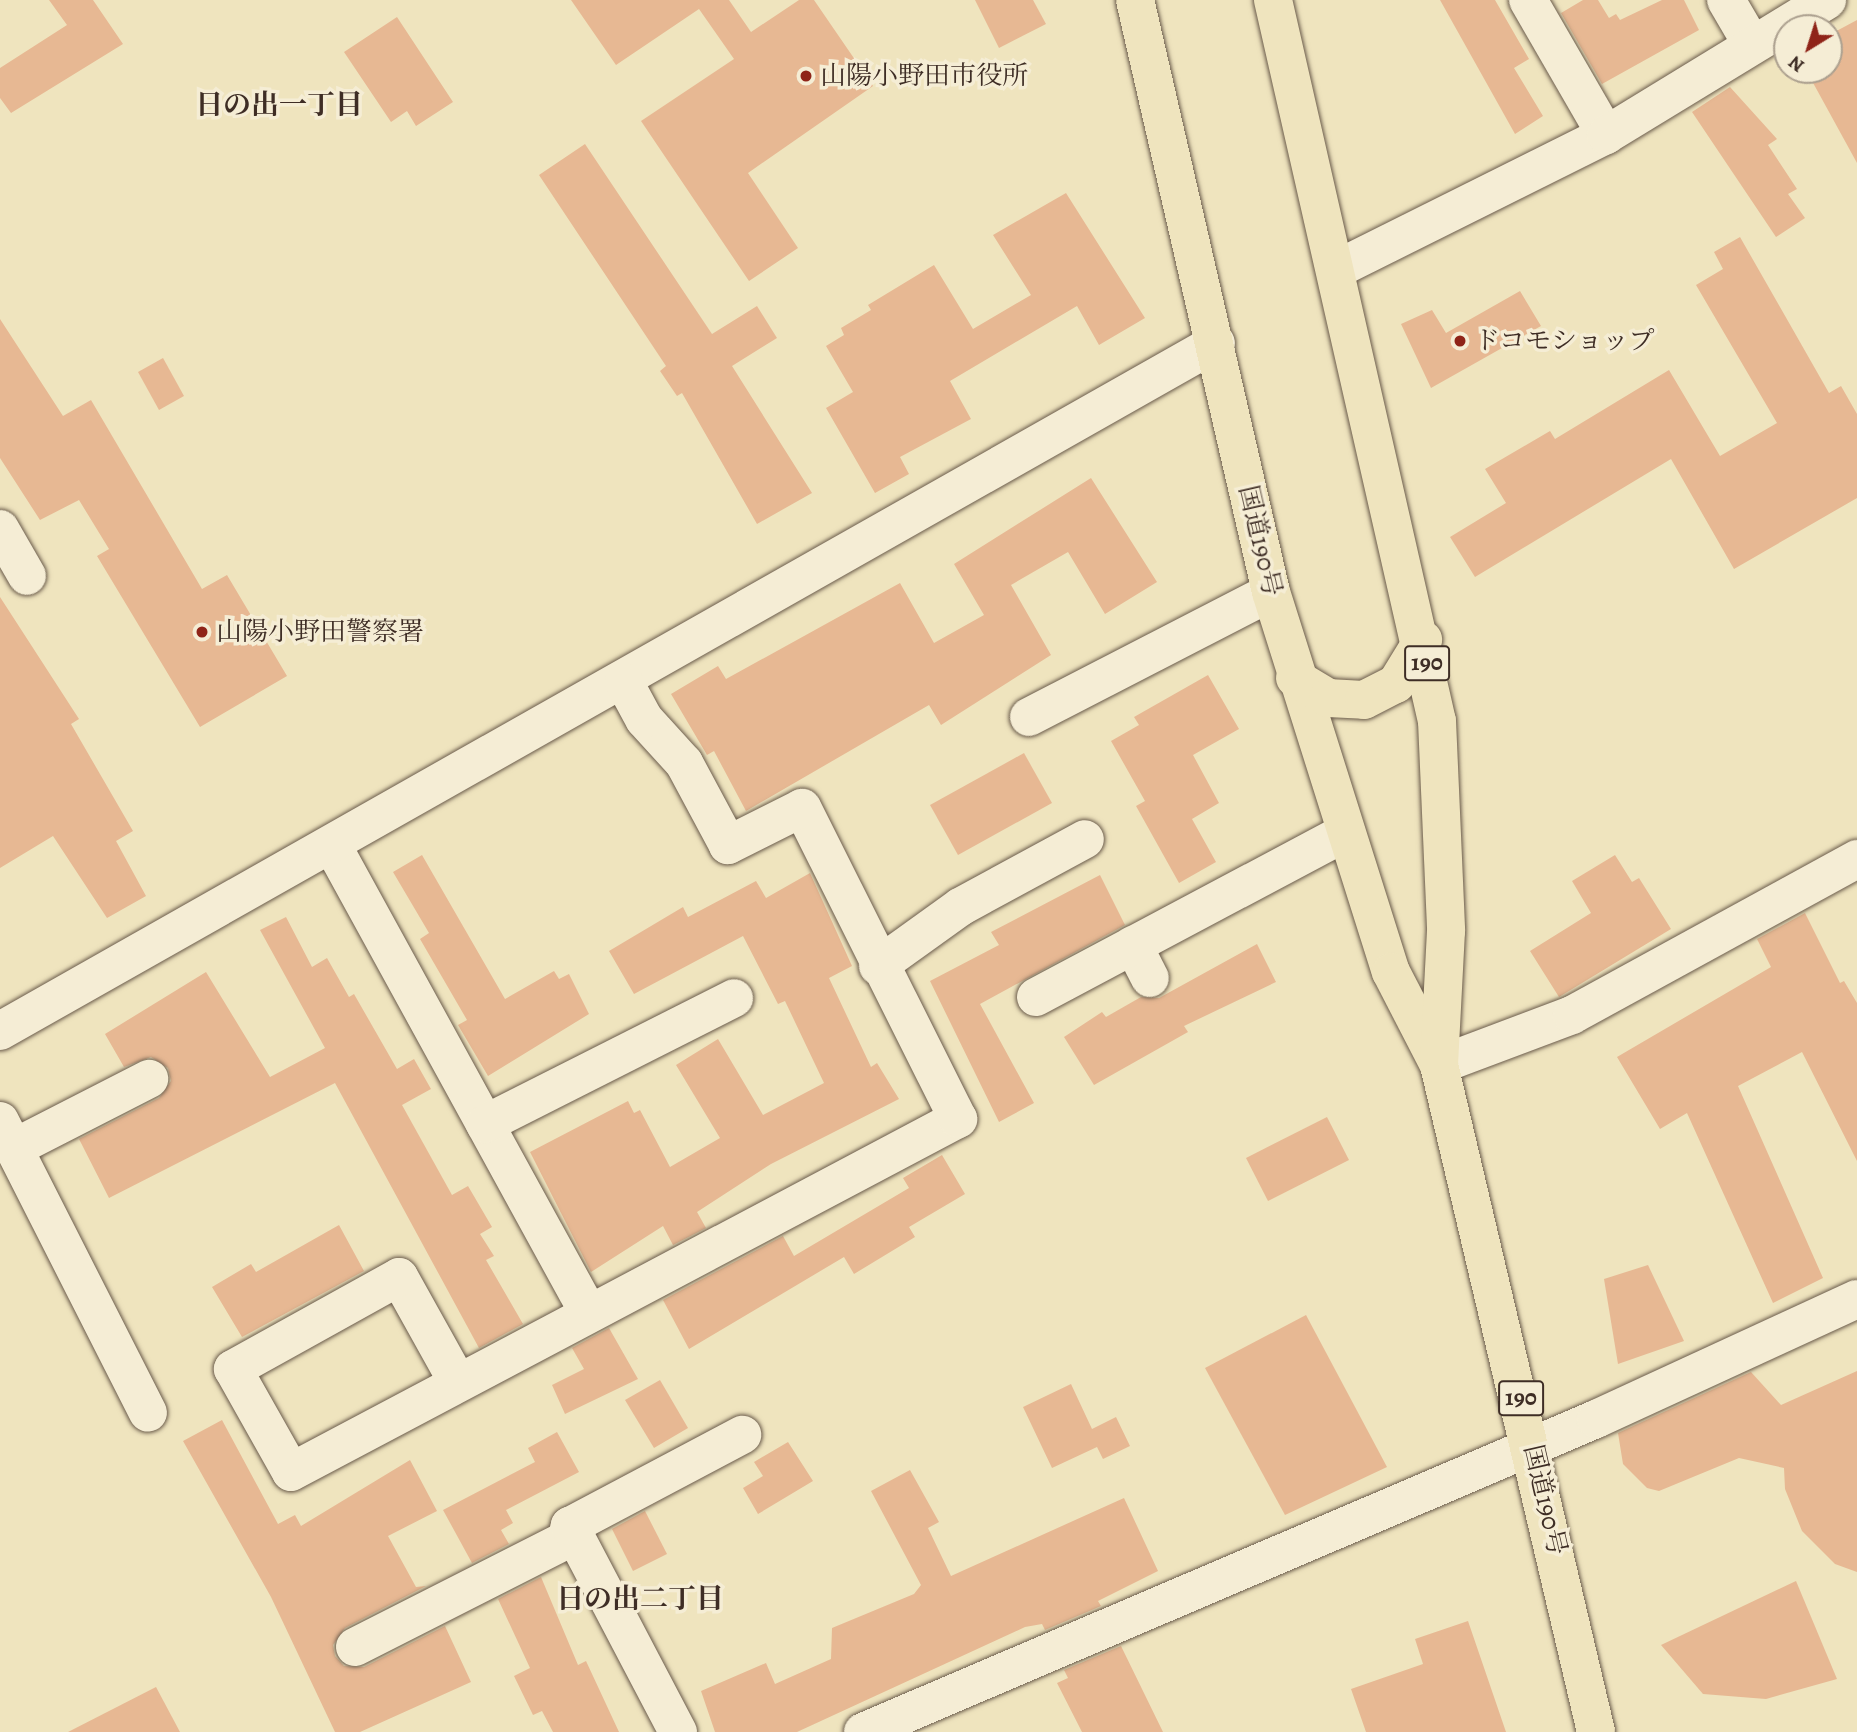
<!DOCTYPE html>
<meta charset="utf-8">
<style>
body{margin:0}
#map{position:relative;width:1857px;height:1732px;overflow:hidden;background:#efe4be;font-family:Alegreya,"Noto Serif JP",serif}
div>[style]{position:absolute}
.building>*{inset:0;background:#e7b893}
.roads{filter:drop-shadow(0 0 2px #6a5b4b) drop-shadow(0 0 2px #6a5b4b)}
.minor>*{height:38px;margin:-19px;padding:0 19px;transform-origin:19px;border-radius:19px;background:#f5edd5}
.highway>*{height:38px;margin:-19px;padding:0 19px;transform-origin:19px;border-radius:19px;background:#efe4be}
.dots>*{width:19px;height:19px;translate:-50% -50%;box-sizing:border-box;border:4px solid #f5edd5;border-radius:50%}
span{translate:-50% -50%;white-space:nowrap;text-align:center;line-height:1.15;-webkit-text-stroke:7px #f5edd5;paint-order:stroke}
.shield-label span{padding:2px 5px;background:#f5edd5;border:2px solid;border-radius:5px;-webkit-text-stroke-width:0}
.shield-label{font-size:24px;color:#3e2d25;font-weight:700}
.poi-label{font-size:26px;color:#3e2d25}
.left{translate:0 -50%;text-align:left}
.street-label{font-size:26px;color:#3e2d25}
.neighbourhood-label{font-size:28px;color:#3e2d25;font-weight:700}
.north{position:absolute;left:1773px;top:14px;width:70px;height:70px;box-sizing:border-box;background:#f5edd5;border:2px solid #aca08f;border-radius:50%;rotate:218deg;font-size:19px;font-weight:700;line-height:28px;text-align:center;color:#3e2d25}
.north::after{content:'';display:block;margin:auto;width:24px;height:32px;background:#8f2418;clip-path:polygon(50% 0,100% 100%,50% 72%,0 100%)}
</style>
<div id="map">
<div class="building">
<div style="clip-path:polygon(49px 0,93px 0,123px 44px,11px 113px,0 98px,0 68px,67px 25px)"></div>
<div style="clip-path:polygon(571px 0,729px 0,751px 32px,799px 0,814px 0,873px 86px,748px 173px,798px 248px,749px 281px,641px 121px,734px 59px,699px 9px,616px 65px)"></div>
<div style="clip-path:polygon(975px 0,1033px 0,1046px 24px,999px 48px)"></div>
<div style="clip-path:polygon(1440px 0,1495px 0,1529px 59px,1514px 68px,1543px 116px,1515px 134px)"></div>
<div style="clip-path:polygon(1583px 0,1598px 0,1609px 18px,1616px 14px,1620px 20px,1662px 0,1684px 0,1699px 30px,1602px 84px,1561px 13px)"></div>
<div style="clip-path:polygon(397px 17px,453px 102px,416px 126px,407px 111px,391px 122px,344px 52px)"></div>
<div style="clip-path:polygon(1857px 20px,1857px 163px,1806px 70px,1829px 70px,1829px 35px)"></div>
<div style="clip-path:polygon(1730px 87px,1777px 139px,1768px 145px,1797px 189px,1788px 194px,1805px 218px,1776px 237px,1692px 112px)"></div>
<div style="clip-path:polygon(585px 144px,712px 334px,757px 306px,777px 338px,732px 366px,812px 493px,757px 524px,682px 393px,677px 396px,660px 371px,666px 366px,539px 175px)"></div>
<div style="clip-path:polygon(1066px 193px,1145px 318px,1099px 345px,1077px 306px,950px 381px,971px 419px,900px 457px,909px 474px,875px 493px,826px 408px,853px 392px,826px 346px,844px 335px,841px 328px,871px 310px,868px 305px,934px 265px,973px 329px,1031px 295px,993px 235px)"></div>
<div style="clip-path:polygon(1740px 237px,1829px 393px,1841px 386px,1857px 414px,1857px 498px,1734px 569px,1671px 459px,1475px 577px,1450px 537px,1506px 503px,1485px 469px,1550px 431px,1555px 439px,1669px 370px,1720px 456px,1777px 423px,1696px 285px,1723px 269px,1714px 252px)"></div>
<div style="clip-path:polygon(1520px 291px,1541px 326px,1431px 388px,1401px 324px,1432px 310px,1446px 333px)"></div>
<div style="clip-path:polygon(0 319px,63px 416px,91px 400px,202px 589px,227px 575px,287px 676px,200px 727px,97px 556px,109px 549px,79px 500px,40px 520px,0 458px)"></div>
<div style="clip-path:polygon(163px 358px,184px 396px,159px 410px,138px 372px)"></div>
<div style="clip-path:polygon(1091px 478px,1157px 582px,1105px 614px,1068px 552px,1011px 585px,1051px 655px,941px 725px,929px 705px,746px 811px,714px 751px,707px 755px,671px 694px,718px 666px,726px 679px,900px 583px,934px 643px,984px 615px,954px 564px)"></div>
<div style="clip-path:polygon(0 597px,79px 719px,71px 724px,133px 831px,116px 841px,146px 896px,107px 918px,53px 836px,0 868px)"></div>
<div style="clip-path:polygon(1208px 675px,1239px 729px,1193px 755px,1219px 803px,1192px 819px,1216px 862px,1179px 883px,1136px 806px,1145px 801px,1111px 741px,1139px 725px,1134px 717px)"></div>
<div style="clip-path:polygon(1024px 753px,1052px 803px,958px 855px,930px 805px)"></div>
<div style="clip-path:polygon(422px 855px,505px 999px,554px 971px,559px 979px,569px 974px,589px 1014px,488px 1076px,458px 1025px,467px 1020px,420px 939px,429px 933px,393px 872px)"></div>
<div style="clip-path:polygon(1615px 855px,1632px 882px,1639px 878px,1671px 929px,1559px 997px,1530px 951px,1591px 913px,1572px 881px)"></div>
<div style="clip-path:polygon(810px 873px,852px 966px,829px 978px,871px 1067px,877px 1063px,899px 1099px,771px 1164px,697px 1212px,706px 1228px,673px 1245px,663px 1226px,591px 1272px,530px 1152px,628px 1101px,634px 1113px,640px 1110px,670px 1167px,720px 1138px,676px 1065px,718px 1039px,763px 1115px,824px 1083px,785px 1001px,778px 1004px,743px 936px,634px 994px,609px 951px,683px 907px,688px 917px,756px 881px,766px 898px)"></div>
<div style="clip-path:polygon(1100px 875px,1125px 925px,980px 1004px,1034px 1103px,999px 1122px,930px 981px,999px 945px,991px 932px)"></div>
<div style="clip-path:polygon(1805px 913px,1840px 983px,1844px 981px,1857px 1003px,1857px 1161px,1802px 1052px,1738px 1086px,1823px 1278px,1773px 1303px,1687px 1113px,1660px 1129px,1617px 1057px,1771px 967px,1757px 939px)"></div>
<div style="clip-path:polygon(286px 917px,312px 967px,327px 958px,349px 997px,354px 994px,397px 1069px,414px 1059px,431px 1089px,402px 1105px,452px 1195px,468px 1186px,492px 1227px,480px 1234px,494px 1256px,486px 1260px,523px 1324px,479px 1348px,335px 1083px,109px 1198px,79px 1139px,159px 1098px,171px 1081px,168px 1068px,151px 1057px,124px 1067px,105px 1034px,206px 972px,270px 1077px,325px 1048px,260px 930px)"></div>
<div style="clip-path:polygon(1257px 944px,1276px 982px,1184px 1026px,1188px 1032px,1094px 1085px,1064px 1037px,1102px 1012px,1106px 1017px,1141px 997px,1159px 998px)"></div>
<div style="clip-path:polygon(1327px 1117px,1349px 1160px,1268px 1201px,1246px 1158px)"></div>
<div style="clip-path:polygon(942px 1155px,965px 1194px,909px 1227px,915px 1237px,854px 1274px,844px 1257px,689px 1349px,663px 1300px,783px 1236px,794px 1256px,909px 1188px,903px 1178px)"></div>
<div style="clip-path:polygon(339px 1225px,364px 1271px,242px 1337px,212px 1287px,251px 1264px,256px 1272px)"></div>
<div style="clip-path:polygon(1648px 1265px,1684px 1341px,1618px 1364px,1604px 1279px)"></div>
<div style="clip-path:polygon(1306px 1315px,1387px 1467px,1285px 1515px,1205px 1368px)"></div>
<div style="clip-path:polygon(609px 1328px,638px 1379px,565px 1414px,552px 1385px,584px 1369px,572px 1348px)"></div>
<div style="clip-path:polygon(1857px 1371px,1857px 1572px,1835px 1564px,1802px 1531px,1785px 1489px,1784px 1468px,1739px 1458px,1659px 1491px,1647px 1488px,1623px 1464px,1618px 1433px,1751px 1372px,1781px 1405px)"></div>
<div style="clip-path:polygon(660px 1380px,688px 1428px,654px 1448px,625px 1400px)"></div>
<div style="clip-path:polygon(1071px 1384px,1092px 1429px,1116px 1417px,1130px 1446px,1103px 1459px,1097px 1447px,1052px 1468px,1023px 1407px)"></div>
<div style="clip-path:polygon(222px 1420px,278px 1524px,295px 1515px,301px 1526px,410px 1460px,437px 1511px,388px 1536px,416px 1587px,426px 1586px,345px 1628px,333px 1645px,335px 1656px,344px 1666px,364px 1667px,445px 1626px,471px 1682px,360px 1732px,335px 1732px,271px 1597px,183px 1441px)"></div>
<div style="clip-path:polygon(557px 1432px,579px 1472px,506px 1510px,513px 1523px,501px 1530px,509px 1544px,472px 1563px,443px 1510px,535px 1462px,528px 1448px)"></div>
<div style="clip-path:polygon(788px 1442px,813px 1481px,758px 1514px,743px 1488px,763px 1476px,754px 1462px)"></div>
<div style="clip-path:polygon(910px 1470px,939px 1522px,928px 1528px,951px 1576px,1124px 1498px,1158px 1571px,1098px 1601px,1101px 1606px,1045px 1630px,1042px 1624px,1025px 1627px,797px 1732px,715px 1732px,701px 1691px,766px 1663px,775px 1684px,831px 1659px,832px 1628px,914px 1594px,921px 1585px,871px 1491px)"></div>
<div style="clip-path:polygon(645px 1511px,667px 1554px,633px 1571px,612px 1529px)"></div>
<div style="clip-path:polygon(541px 1577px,578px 1665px,586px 1661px,619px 1732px,553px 1732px,542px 1711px,533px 1715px,514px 1676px,530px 1668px,498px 1599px)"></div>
<div style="clip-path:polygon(1796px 1581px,1837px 1679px,1766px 1699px,1703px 1694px,1661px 1645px)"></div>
<div style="clip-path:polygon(1468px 1621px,1506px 1732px,1366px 1732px,1351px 1689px,1423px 1664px,1415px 1639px)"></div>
<div style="clip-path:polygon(1121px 1646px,1163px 1732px,1082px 1732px,1057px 1683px,1068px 1678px,1064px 1670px)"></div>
<div style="clip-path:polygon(156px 1687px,180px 1732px,68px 1732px)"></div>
</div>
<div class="roads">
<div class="minor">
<div style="left:1528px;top:0;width:156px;rotate:60deg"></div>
<div style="left:1726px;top:0;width:48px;rotate:59.7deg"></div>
<div style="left:1337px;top:269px;width:301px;rotate:-26.5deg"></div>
<div style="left:1606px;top:135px;width:259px;rotate:-31.4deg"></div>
<div style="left:0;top:529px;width:54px;rotate:60.1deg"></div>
<div style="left:1029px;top:717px;width:272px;rotate:-27.3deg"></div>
<div style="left:332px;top:845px;width:530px;rotate:61.26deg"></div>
<div style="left:1133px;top:945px;width:37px;rotate:63deg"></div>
<div style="left:878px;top:966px;width:101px;rotate:-35.7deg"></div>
<div style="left:960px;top:907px;width:142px;rotate:-28.5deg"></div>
<div style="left:1036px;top:997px;width:349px;rotate:-28deg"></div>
<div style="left:0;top:1031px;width:1397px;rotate:-29.5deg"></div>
<div style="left:1439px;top:1065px;width:142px;rotate:-20.6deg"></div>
<div style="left:1572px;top:1015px;width:325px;rotate:-28.7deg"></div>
<div style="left:0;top:1121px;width:327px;rotate:63.1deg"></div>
<div style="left:485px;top:1124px;width:279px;rotate:-26.8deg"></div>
<div style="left:14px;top:1148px;width:152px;rotate:-27.1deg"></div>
<div style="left:457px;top:1381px;width:119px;rotate:-119.1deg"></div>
<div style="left:399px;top:1277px;width:190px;rotate:151deg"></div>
<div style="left:233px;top:1369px;width:118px;rotate:60.6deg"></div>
<div style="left:291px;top:1472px;width:755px;rotate:-27.89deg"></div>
<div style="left:958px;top:1119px;width:348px;rotate:-116.6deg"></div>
<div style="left:802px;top:808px;width:83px;rotate:153.4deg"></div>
<div style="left:728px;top:845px;width:93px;rotate:-118.2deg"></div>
<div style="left:684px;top:763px;width:59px;rotate:-132.3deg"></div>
<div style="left:644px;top:719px;width:42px;rotate:-118.4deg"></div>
<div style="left:355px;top:1647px;width:237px;rotate:-26.9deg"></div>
<div style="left:566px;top:1540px;width:15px;rotate:-74deg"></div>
<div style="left:678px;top:1732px;width:233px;rotate:-117.7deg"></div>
<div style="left:570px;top:1526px;width:195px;rotate:-27.9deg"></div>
<div style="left:863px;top:1732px;width:797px;rotate:-23.12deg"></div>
<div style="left:1596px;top:1419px;width:287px;rotate:-24.7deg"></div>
</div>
<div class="highway">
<div style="left:1135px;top:0;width:607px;rotate:77.06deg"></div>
<div style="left:1271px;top:592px;width:398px;rotate:72.5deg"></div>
<div style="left:1391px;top:972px;width:105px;rotate:62.7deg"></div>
<div style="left:1439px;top:1065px;width:685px;rotate:76.75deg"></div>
<div style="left:1273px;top:0;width:739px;rotate:77.19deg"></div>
<div style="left:1437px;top:721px;width:210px;rotate:87.5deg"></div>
<div style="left:1446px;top:931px;width:133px;rotate:93deg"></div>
<div style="left:1295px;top:678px;width:39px;rotate:31deg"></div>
<div style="left:1328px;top:698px;width:36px;rotate:3deg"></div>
<div style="left:1364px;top:700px;width:36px;rotate:-27deg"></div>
<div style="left:1396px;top:684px;width:52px;rotate:-58.5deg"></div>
</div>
</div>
<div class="dots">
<div style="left:806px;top:76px;background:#8f2418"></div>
<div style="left:1460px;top:341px;background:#8f2418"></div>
<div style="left:202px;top:632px;background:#8f2418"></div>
</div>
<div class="shield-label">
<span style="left:1427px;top:663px">190</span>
<span style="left:1521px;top:1398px">190</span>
</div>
<div class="poi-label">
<span class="left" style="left:820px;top:76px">山陽小野田市役所</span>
<span class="left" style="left:1474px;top:341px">ドコモショップ</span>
<span class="left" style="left:216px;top:632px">山陽小野田警察署</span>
</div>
<div class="street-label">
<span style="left:1260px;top:541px;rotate:77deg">国道190号</span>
<span style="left:1545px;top:1500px;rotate:77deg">国道190号</span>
</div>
<div class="neighbourhood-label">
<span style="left:279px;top:105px">日の出一丁目</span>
<span style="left:640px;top:1599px">日の出二丁目</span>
</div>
<div class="north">N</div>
</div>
